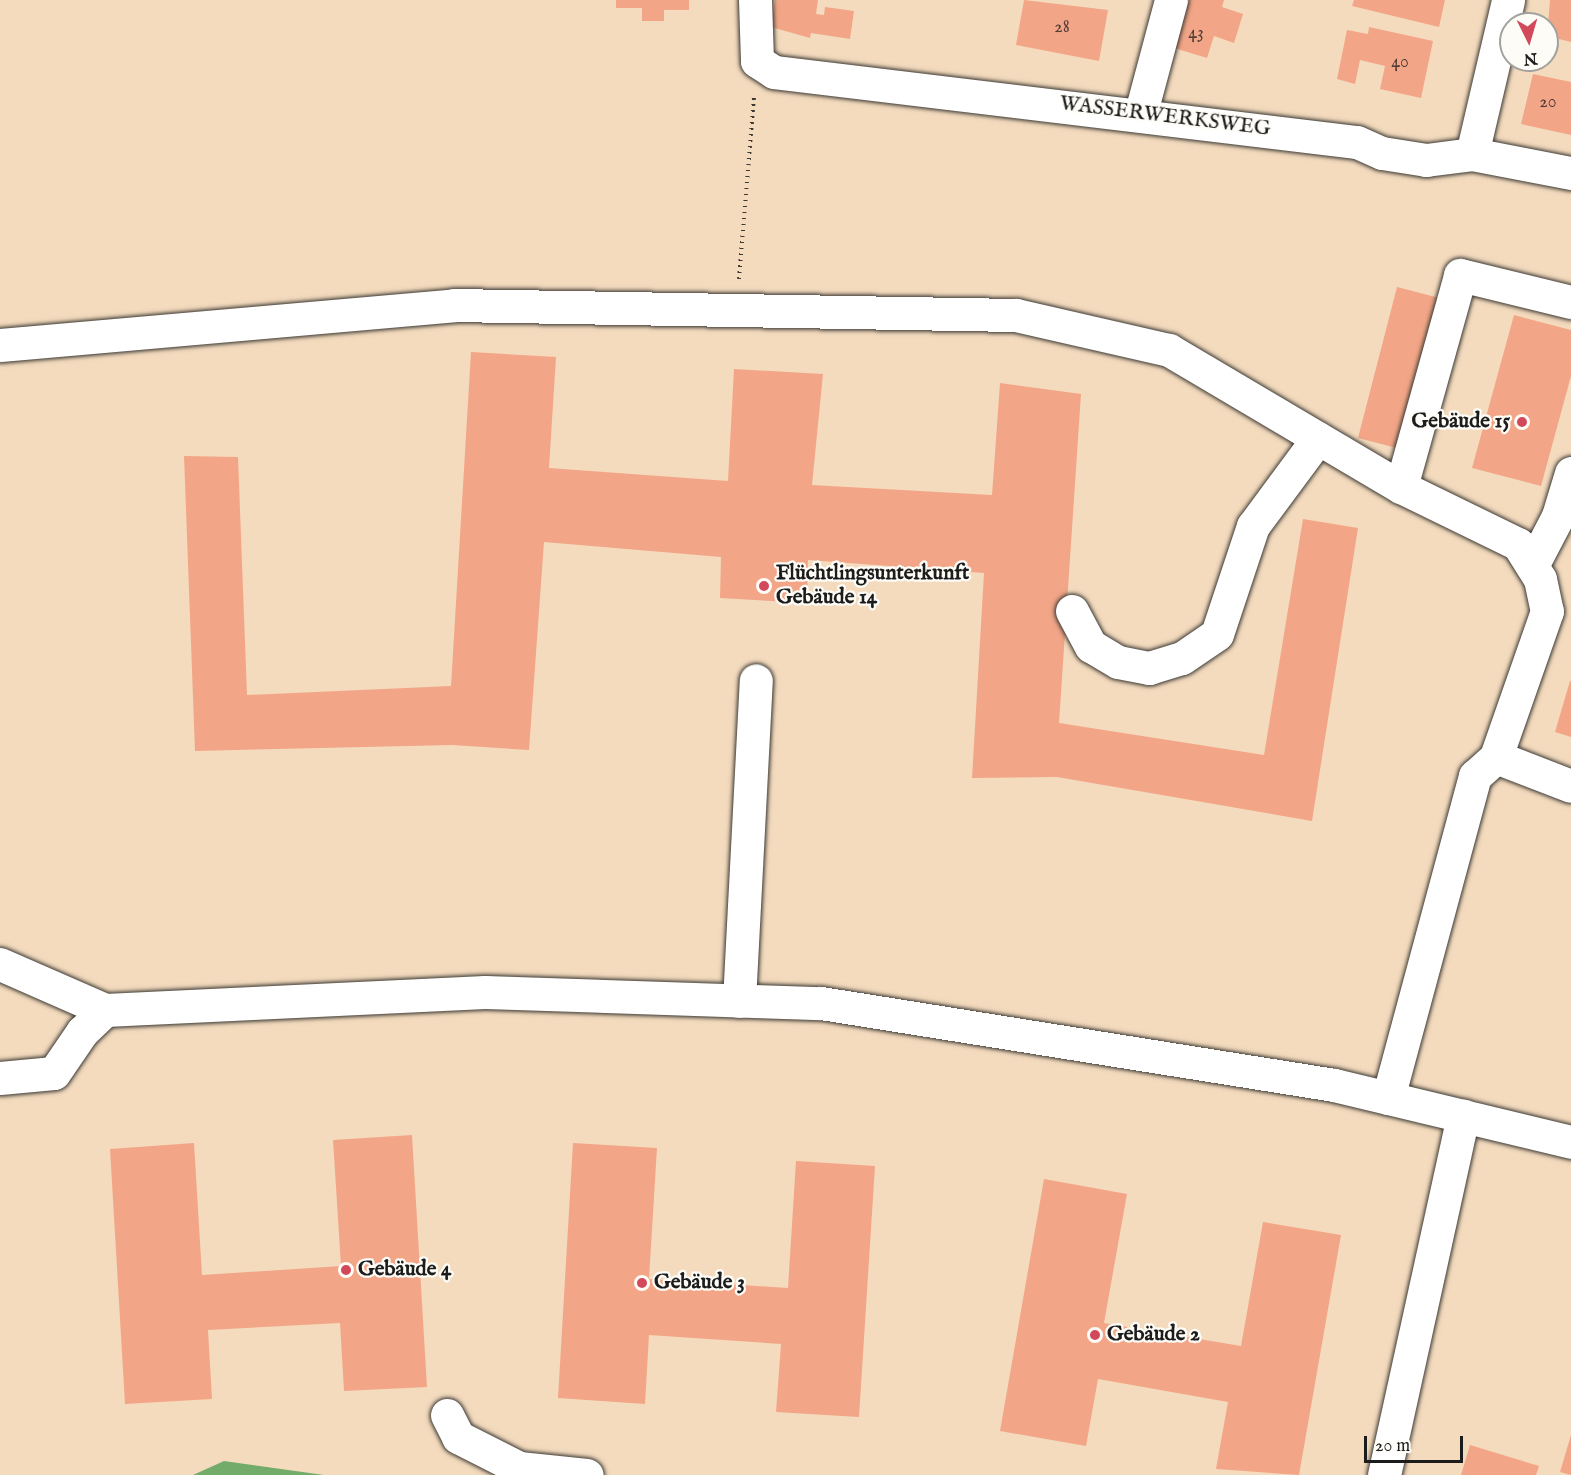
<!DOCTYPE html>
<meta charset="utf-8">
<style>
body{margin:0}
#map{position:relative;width:1571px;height:1475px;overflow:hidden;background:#f4dbbe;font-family:"IM FELL English",serif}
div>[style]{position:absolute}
.forest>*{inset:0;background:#72ab6a}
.building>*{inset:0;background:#f2a687}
.path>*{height:4px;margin-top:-2px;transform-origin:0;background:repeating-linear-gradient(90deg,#3c3934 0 1.5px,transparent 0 6px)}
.roads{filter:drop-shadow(0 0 2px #3c3934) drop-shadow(0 0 2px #3c3934)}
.minor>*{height:33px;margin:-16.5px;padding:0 16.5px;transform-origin:16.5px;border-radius:16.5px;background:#fff}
.dots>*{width:16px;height:16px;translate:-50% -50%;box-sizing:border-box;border:3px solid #fdfcf7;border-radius:50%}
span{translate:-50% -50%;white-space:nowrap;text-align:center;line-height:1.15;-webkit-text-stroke:4.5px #fdfcf7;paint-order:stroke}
.number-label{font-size:18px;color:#523e37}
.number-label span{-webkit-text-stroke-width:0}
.street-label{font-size:21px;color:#1c1c1c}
.poi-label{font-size:21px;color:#1c1c1c;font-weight:700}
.right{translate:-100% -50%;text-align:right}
.left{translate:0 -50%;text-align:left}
.north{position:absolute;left:1499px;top:12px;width:60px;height:60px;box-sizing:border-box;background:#fdfcf7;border:2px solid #a3a29f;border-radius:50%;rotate:175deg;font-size:16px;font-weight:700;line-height:24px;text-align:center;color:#1c1c1c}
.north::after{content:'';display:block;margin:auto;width:21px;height:27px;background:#d1495b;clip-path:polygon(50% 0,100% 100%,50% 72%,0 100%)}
.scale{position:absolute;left:1364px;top:1436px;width:99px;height:27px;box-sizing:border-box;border:3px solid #1c1c1c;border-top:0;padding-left:8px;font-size:18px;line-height:21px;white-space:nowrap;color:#1c1c1c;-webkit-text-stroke:4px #fdfcf7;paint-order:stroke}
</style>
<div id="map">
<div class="forest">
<div style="clip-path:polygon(224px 1461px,324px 1475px,193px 1475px)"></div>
</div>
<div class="building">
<div style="clip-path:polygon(616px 0,689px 0,689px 10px,664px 10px,664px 21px,642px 21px,642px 8px,616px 8px)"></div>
<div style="clip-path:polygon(775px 0,818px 0,816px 14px,824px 15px,825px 7px,854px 11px,850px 39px,811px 33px,810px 38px,771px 27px)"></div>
<div style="clip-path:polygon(1024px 0,1108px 10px,1099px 61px,1016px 45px)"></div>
<div style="clip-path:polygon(1185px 0,1224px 0,1222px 7px,1243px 14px,1234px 43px,1214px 36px,1207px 58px,1171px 47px)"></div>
<div style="clip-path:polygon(1354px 0,1445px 0,1439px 27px,1352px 6px)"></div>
<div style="clip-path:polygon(1550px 0,1571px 0,1571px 42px,1547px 36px)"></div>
<div style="clip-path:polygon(1369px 27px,1433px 41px,1421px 98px,1380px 89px,1385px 66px,1360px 60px,1355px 84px,1337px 79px,1347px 30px,1368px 34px)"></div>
<div style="clip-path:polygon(1533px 74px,1571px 82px,1571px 135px,1521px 124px)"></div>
<div style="clip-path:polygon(1397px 287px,1447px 300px,1408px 451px,1358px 438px)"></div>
<div style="clip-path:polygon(1514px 315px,1571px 330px,1571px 376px,1541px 486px,1472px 468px)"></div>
<div style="clip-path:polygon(471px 352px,556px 357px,549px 468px,728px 481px,734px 369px,823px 374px,812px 485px,992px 495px,1000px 383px,1081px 394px,1059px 723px,1264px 755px,1303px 519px,1358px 528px,1312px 821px,1057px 777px,972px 778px,984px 573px,808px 560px,807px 603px,720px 598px,721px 557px,544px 542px,529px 750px,452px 745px,195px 751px,184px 456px,238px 457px,247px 695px,451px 686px)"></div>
<div style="clip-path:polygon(1570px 681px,1571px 681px,1571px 737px,1555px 732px)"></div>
<div style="clip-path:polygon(412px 1135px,427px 1387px,344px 1391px,340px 1323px,208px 1330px,212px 1399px,125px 1404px,110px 1149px,194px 1143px,202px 1275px,341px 1266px,333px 1140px)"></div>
<div style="clip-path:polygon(573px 1143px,657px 1148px,649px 1279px,788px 1288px,796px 1161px,875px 1166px,859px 1417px,776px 1412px,781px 1344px,649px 1335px,645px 1404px,558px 1398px)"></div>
<div style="clip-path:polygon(1044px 1179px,1127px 1194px,1104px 1323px,1241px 1346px,1263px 1222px,1341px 1235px,1299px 1475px,1216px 1469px,1228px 1402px,1098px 1379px,1086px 1446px,1000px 1431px)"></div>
<div style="clip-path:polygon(1571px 1435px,1571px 1475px,1560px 1472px)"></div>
<div style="clip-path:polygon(1470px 1445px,1539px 1466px,1536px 1475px,1461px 1475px)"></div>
</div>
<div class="path">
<div style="left:739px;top:279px;width:182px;rotate:-85.3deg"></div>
</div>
<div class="roads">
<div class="minor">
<div style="left:755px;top:0;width:61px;rotate:88.1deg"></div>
<div style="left:757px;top:61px;width:20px;rotate:33deg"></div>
<div style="left:774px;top:72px;width:587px;rotate:6.85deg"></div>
<div style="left:1357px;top:142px;width:27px;rotate:24deg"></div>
<div style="left:1382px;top:153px;width:45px;rotate:9deg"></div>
<div style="left:1426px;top:160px;width:46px;rotate:-7.4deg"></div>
<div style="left:1472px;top:154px;width:101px;rotate:10.9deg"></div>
<div style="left:1141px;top:112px;width:116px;rotate:-75deg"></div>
<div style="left:1472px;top:154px;width:158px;rotate:-76.8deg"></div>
<div style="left:0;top:345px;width:456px;rotate:-5deg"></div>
<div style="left:454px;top:305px;width:562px;rotate:1.02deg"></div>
<div style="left:1016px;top:315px;width:157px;rotate:12.9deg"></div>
<div style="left:1169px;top:350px;width:269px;rotate:30.6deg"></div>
<div style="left:1401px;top:487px;width:130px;rotate:26deg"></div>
<div style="left:1518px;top:544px;width:41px;rotate:57.8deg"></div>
<div style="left:1540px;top:579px;width:33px;rotate:78deg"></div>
<div style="left:1547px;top:611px;width:155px;rotate:109.3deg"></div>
<div style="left:1496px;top:757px;width:80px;rotate:21.1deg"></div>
<div style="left:1401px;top:487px;width:220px;rotate:-74.4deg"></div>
<div style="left:1460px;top:275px;width:114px;rotate:13.7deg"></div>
<div style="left:1532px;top:566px;width:56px;rotate:-62.5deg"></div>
<div style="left:1558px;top:516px;width:45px;rotate:-73.2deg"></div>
<div style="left:1072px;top:611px;width:40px;rotate:62deg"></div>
<div style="left:1091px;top:646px;width:31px;rotate:31deg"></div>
<div style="left:1118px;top:662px;width:32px;rotate:11deg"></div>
<div style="left:1149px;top:668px;width:34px;rotate:-17deg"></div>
<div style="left:1182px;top:658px;width:42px;rotate:-34.4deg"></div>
<div style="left:1217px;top:634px;width:114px;rotate:-71.6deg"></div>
<div style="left:1253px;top:526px;width:109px;rotate:-53.5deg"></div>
<div style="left:0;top:964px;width:115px;rotate:23.7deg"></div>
<div style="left:739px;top:1001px;width:321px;rotate:-87deg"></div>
<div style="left:0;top:1078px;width:54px;rotate:-5.3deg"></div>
<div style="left:54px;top:1073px;width:50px;rotate:-55.7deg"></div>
<div style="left:82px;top:1032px;width:32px;rotate:-44deg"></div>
<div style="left:105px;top:1010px;width:380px;rotate:-2.7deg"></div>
<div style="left:485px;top:992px;width:336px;rotate:1.9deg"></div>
<div style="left:821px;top:1003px;width:520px;rotate:9.08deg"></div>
<div style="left:1334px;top:1085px;width:244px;rotate:13.5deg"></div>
<div style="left:1388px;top:1098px;width:334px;rotate:-74.9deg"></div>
<div style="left:1475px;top:776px;width:28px;rotate:-42deg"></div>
<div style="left:447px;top:1415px;width:25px;rotate:63deg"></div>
<div style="left:458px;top:1437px;width:68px;rotate:26.9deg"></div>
<div style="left:519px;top:1468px;width:68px;rotate:5.9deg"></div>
<div style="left:1384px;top:1475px;width:368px;rotate:-77.6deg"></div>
</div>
</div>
<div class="dots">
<div style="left:1522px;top:422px;background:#d1495b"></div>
<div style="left:764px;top:586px;background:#d1495b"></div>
<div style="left:346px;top:1270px;background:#d1495b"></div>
<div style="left:642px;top:1283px;background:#d1495b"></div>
<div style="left:1095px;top:1335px;background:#d1495b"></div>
</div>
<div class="number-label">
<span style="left:1062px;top:28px">28</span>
<span style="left:1196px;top:34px">43</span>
<span style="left:1400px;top:63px">40</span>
<span style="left:1548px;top:103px">20</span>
</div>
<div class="street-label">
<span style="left:1165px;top:117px;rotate:7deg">WASSERWERKSWEG</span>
</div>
<div class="poi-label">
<span class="right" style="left:1510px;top:422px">Gebäude 15</span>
<span class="left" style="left:776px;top:586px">Flüchtlingsunterkunft<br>Gebäude 14</span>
<span class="left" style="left:358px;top:1270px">Gebäude 4</span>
<span class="left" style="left:654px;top:1283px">Gebäude 3</span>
<span class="left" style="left:1107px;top:1335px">Gebäude 2</span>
</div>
<div class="north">N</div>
<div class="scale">20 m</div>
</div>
